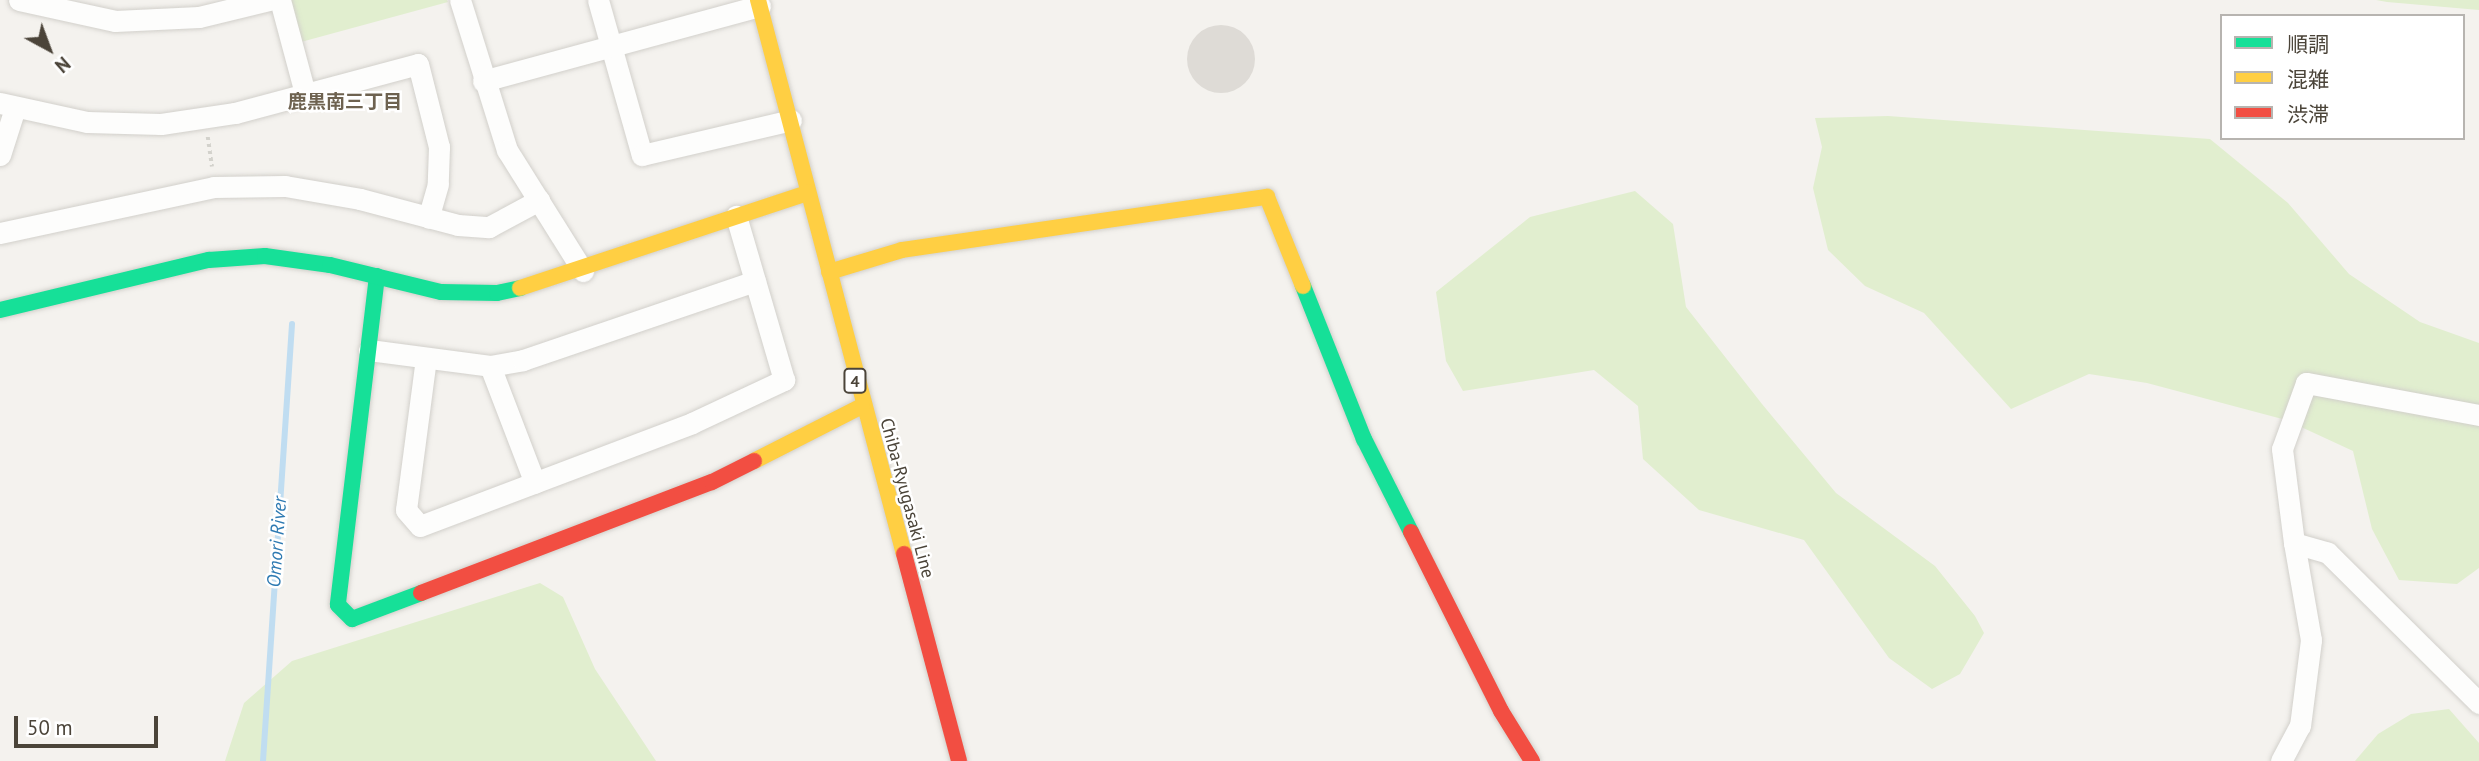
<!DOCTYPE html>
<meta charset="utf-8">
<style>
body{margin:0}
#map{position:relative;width:2479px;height:761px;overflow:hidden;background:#f4f2ee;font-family:"PT Sans","Noto Sans JP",sans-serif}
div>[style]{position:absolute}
.green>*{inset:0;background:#e1eecf}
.stream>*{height:6px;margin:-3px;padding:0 3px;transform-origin:3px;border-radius:3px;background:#c0ddf1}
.building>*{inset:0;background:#dedbd6}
.round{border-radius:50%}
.path>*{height:3.5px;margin-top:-1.75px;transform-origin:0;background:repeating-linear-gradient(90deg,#d3d2cc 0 3.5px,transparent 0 7px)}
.roads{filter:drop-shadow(0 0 2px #d2d0cb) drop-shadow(0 0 2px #d2d0cb)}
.street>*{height:21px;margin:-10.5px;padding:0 10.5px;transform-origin:10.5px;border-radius:10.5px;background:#fdfdfc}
.fast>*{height:16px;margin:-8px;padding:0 8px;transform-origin:8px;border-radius:8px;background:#16e098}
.slow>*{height:16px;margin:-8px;padding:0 8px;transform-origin:8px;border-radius:8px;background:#ffcf43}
.jam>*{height:16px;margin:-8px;padding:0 8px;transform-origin:8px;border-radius:8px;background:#f24e42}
span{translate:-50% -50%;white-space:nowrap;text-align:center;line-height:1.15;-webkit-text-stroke:5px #fff;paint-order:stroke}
.shield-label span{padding:2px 5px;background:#fff;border:2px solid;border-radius:5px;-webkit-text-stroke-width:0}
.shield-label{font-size:16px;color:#4b4439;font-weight:700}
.street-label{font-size:18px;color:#4b4439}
.neighbourhood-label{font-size:19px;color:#6e6250;font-weight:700}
.water-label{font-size:19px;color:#2e7ab2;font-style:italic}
.legend{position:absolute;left:2220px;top:14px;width:245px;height:126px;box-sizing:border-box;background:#fff;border:2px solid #b7b4b0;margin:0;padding:9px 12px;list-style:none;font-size:21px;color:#4b4439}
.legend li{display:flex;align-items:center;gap:14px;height:35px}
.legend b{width:35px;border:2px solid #b7b4b0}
.north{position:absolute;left:14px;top:14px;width:70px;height:70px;-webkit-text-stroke:5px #fff;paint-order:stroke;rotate:139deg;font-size:19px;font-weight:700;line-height:28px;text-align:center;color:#4b4439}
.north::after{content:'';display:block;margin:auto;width:24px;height:32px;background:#4b4439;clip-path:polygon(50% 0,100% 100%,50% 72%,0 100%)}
.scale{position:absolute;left:14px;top:716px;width:144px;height:32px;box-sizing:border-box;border:4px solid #4b4439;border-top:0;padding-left:9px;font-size:21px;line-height:24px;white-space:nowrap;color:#4b4439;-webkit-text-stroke:5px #fff;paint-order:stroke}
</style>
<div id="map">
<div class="green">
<div style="clip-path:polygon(290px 0,447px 0,448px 2px,301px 42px)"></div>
<div style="clip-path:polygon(2376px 0,2479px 0,2479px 10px,2387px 2px)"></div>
<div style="clip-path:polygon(1888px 116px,2210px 139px,2288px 203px,2349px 274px,2420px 322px,2479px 343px,2479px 568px,2457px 584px,2399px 580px,2372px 529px,2353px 451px,2286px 420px,2147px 383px,2089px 374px,2011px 409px,1924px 313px,1865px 286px,1828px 250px,1813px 188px,1822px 147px,1815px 118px)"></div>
<div style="clip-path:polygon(1635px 191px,1673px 224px,1686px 307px,1762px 404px,1836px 493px,1935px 566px,1975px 616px,1984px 633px,1960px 674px,1932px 689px,1889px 658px,1804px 540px,1699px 510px,1643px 459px,1638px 406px,1594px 370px,1463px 391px,1446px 361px,1436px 292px,1530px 217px)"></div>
<div style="clip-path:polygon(540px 583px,563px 597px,595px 669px,656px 761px,225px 761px,244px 703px,292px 661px)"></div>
<div style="clip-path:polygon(2449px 709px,2479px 743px,2479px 761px,2355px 761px,2378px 734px,2411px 714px)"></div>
</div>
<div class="stream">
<div style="left:263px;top:761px;width:438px;rotate:-86.2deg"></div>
</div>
<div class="building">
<div class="round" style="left:1187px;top:25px;width:68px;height:68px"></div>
</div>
<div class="path">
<div style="left:208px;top:137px;width:30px;rotate:82deg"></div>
</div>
<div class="roads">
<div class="street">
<div style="left:19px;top:0;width:98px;rotate:12.3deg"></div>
<div style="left:115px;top:21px;width:84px;rotate:-2.7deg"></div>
<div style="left:199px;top:17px;width:72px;rotate:-13.7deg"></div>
<div style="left:280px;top:0;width:96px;rotate:75deg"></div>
<div style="left:460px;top:0;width:157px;rotate:72.6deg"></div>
<div style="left:507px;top:150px;width:143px;rotate:57.9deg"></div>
<div style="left:598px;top:0;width:161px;rotate:74.2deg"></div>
<div style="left:642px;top:155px;width:153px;rotate:-13.2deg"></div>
<div style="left:483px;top:81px;width:287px;rotate:-15.2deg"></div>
<div style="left:0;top:103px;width:89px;rotate:12.3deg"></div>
<div style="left:87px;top:122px;width:74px;rotate:1.5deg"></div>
<div style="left:161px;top:124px;width:75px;rotate:-8.5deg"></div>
<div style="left:235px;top:113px;width:189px;rotate:-15deg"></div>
<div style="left:418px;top:64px;width:86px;rotate:75.8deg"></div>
<div style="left:439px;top:147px;width:37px;rotate:92deg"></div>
<div style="left:438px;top:184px;width:35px;rotate:106deg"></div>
<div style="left:0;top:155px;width:49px;rotate:-72.3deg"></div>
<div style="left:0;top:233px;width:219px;rotate:-12.1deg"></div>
<div style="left:214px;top:187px;width:71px;rotate:-0.8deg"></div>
<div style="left:285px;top:186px;width:76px;rotate:9.8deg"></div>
<div style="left:360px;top:199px;width:101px;rotate:14.9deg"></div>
<div style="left:458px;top:225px;width:31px;rotate:4deg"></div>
<div style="left:489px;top:227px;width:57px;rotate:-28.4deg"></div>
<div style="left:369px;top:350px;width:122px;rotate:7.5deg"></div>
<div style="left:490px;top:366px;width:34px;rotate:-10deg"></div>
<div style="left:523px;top:360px;width:245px;rotate:-18.8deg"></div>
<div style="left:426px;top:358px;width:153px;rotate:97.5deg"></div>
<div style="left:406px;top:510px;width:21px;rotate:49deg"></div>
<div style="left:420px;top:526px;width:291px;rotate:-20.7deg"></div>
<div style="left:692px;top:423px;width:102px;rotate:-25.1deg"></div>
<div style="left:784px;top:380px;width:171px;rotate:-106.3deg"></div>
<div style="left:490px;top:366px;width:125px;rotate:69deg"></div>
<div style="left:2479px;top:415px;width:176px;rotate:-169.5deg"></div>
<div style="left:2306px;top:383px;width:70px;rotate:110deg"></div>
<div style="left:2282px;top:449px;width:95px;rotate:82.7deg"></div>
<div style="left:2294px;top:543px;width:35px;rotate:16deg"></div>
<div style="left:2328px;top:553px;width:213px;rotate:44.8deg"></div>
<div style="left:2281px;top:761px;width:40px;rotate:-62deg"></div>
<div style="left:2300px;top:726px;width:87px;rotate:-82.7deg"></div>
<div style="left:2311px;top:640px;width:98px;rotate:-99.9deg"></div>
</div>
<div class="fast">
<div style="left:377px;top:276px;width:331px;rotate:96.8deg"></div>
<div style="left:338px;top:605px;width:20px;rotate:45deg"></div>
<div style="left:352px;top:619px;width:74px;rotate:-20.6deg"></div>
<div style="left:1303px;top:286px;width:165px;rotate:68.3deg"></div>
<div style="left:1364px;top:439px;width:104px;rotate:63.2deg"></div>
<div style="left:0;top:310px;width:215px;rotate:-13.5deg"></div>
<div style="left:209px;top:260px;width:56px;rotate:-4.1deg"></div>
<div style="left:265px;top:256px;width:66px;rotate:7.9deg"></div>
<div style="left:330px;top:265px;width:114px;rotate:13.7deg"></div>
<div style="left:441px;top:292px;width:56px;rotate:1deg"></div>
<div style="left:497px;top:293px;width:24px;rotate:-12deg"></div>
</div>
<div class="slow">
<div style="left:758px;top:0;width:573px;rotate:75.24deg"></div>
<div style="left:829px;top:272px;width:76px;rotate:-16.8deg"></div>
<div style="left:902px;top:250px;width:369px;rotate:-8.3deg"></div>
<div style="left:1267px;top:197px;width:96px;rotate:68deg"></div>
<div style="left:520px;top:288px;width:303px;rotate:-18.3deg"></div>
<div style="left:754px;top:461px;width:121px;rotate:-27deg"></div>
</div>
<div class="jam">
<div style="left:1411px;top:532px;width:200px;rotate:63.3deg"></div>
<div style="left:1501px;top:711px;width:59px;rotate:58.2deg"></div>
<div style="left:904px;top:554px;width:214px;rotate:75.1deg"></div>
<div style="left:421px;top:593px;width:311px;rotate:-20.9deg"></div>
<div style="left:712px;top:482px;width:47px;rotate:-26.6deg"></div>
</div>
</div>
<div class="shield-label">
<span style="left:855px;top:381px">4</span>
</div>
<div class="street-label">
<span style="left:907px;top:498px;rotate:75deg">Chiba-Ryugasaki Line</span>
</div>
<div class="neighbourhood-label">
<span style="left:345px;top:102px">鹿黒南三丁目</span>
</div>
<div class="water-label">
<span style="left:277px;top:542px;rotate:-86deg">Omori River</span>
</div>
<ul class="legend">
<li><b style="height:9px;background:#16e098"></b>順調</li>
<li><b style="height:9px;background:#ffcf43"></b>混雑</li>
<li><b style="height:9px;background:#f24e42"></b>渋滞</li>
</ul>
<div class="north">N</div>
<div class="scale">50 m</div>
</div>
